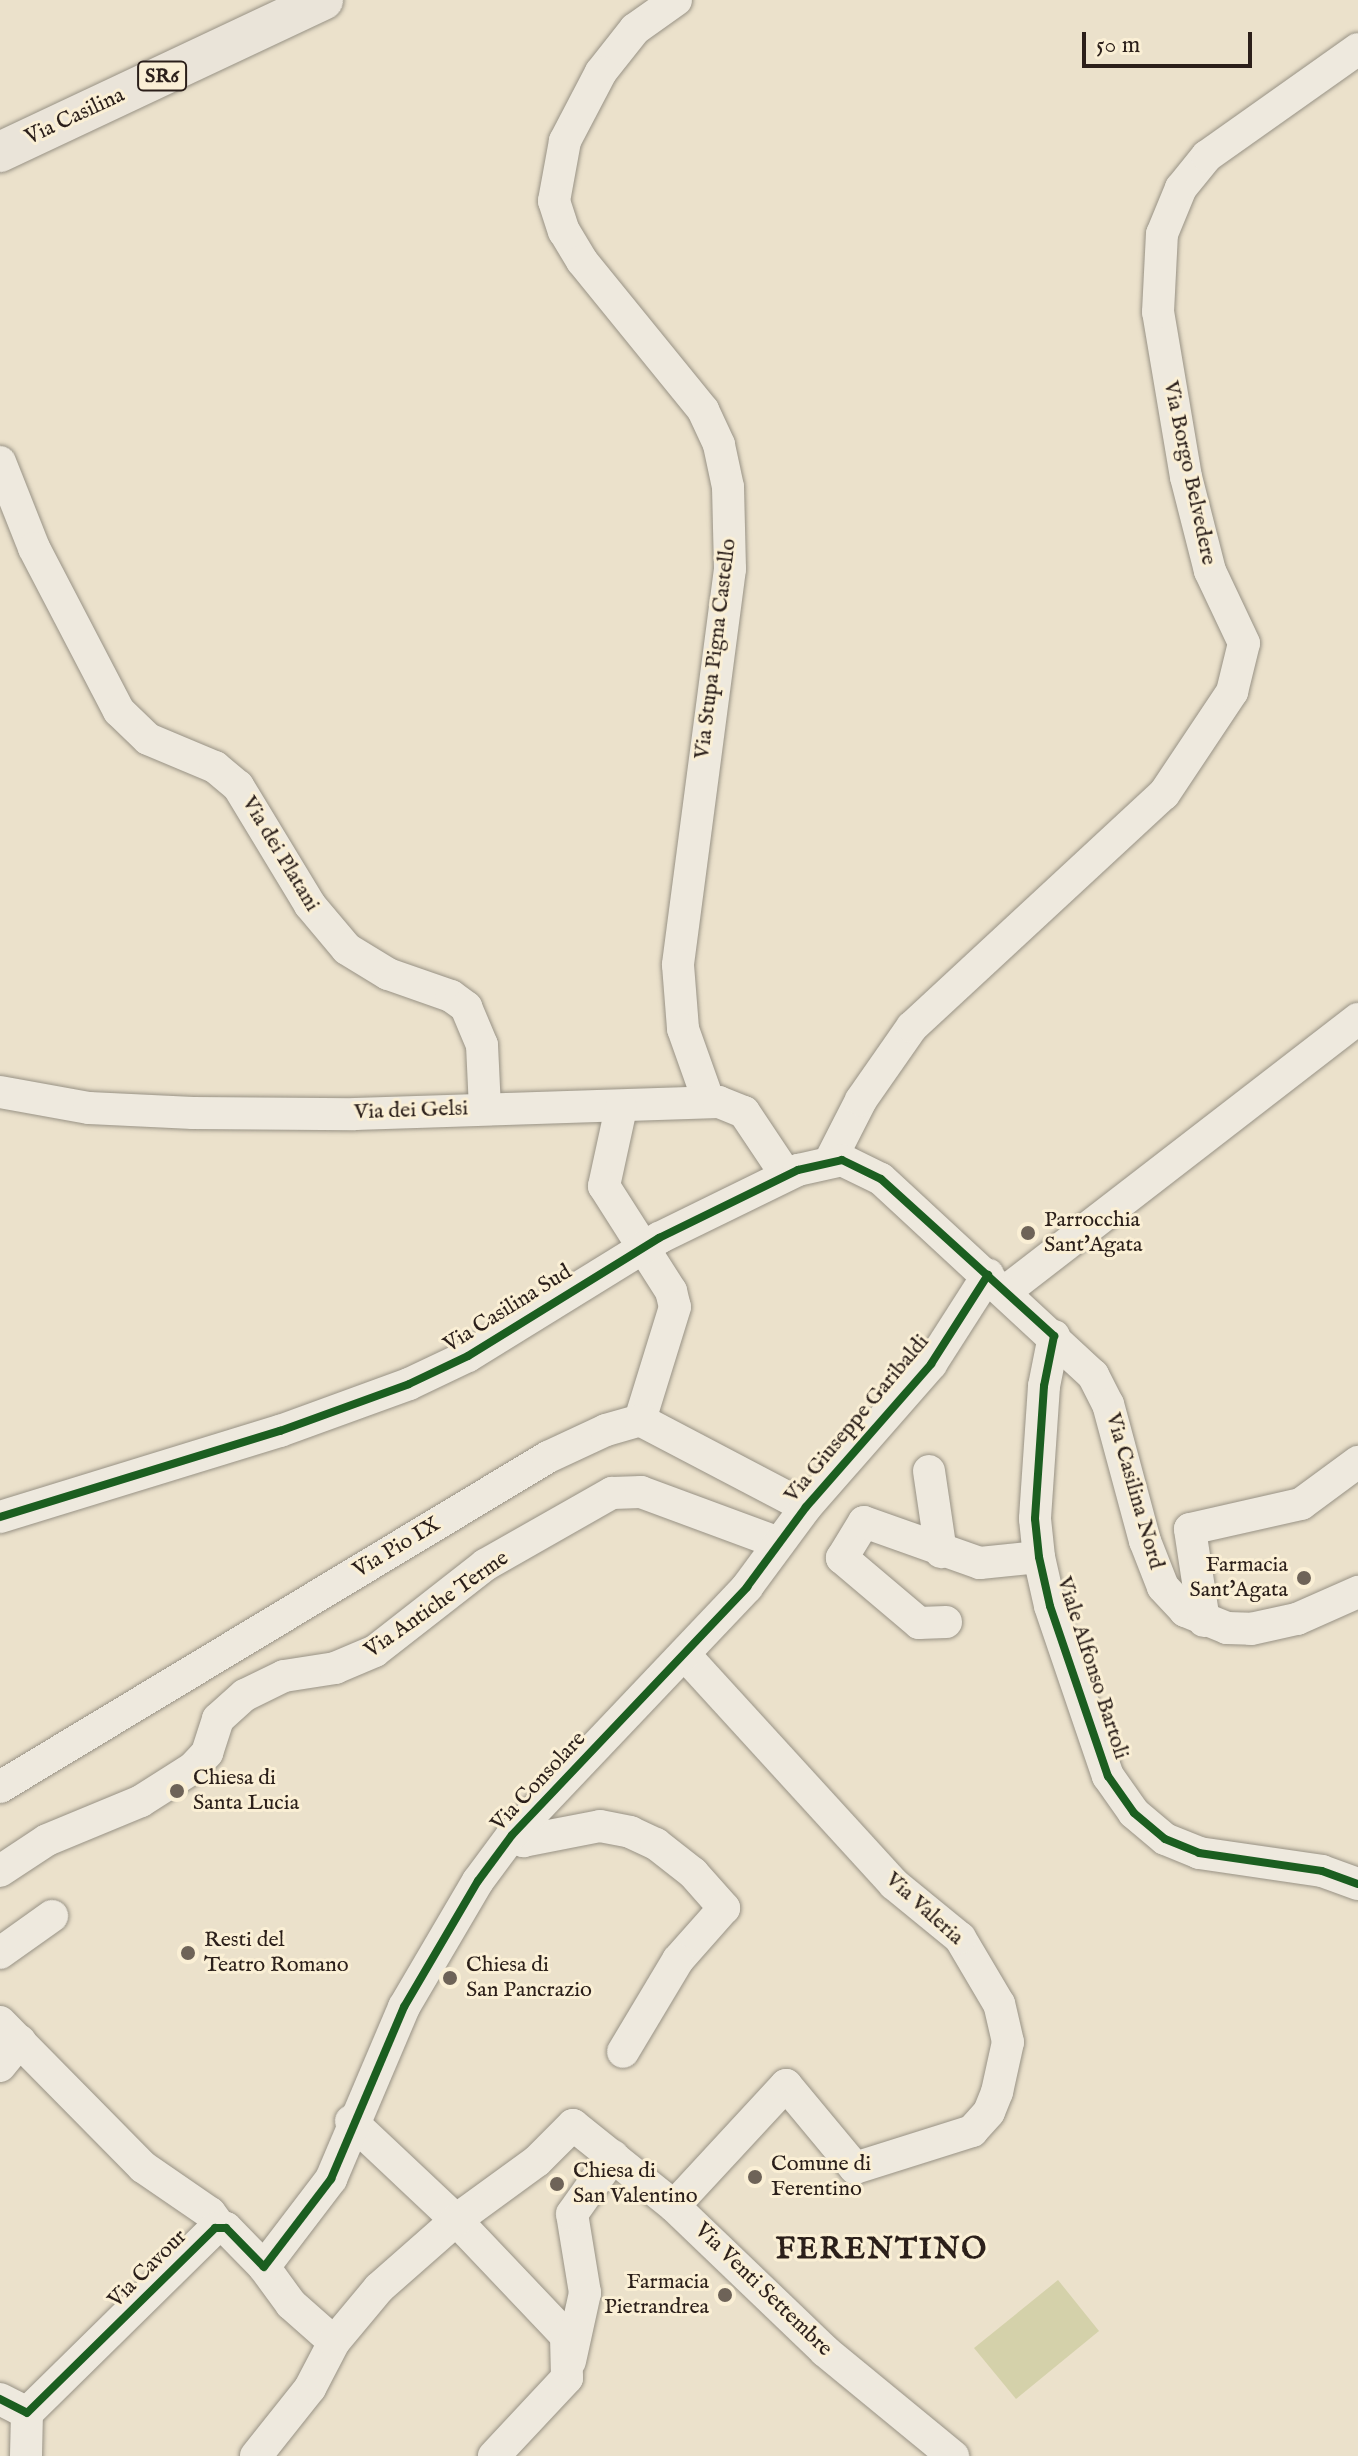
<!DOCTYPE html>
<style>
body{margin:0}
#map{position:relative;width:1358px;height:2456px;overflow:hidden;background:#ebe1cb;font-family:"IM FELL English",serif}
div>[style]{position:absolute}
.green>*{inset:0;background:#d4d1aa}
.roads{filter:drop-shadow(0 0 2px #989285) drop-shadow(0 0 2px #989285)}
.minor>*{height:32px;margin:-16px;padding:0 16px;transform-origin:16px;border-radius:16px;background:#eee9de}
.major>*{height:40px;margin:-20px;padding:0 20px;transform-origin:20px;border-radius:20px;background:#eae4d9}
.cycleway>*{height:8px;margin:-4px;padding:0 4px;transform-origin:4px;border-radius:4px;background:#1b5e20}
.dots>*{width:22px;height:22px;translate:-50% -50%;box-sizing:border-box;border:4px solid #faefd5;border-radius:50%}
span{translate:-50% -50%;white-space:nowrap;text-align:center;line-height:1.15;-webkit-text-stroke:6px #faefd5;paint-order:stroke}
.shield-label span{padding:2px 6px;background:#faefd5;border:2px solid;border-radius:6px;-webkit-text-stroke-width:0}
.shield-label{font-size:20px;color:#2b1f1a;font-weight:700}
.street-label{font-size:22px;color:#2b1f1a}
.poi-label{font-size:22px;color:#2b1f1a}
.left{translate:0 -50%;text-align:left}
.right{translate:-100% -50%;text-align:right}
.district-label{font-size:30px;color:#2b1f1a;font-weight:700;letter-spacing:2px}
.scale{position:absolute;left:1082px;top:32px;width:170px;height:36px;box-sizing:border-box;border:4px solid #2b1f1a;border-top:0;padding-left:10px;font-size:24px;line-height:28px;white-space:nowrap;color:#2b1f1a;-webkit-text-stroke:6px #faefd5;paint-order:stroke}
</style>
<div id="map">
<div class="green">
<div style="clip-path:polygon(1058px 2280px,1099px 2331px,1016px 2399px,974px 2348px)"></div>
</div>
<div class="roads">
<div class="minor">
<div style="left:676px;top:0;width:50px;rotate:144.7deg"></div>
<div style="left:635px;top:29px;width:55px;rotate:128.3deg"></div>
<div style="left:601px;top:72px;width:78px;rotate:117.6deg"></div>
<div style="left:565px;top:141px;width:61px;rotate:100.4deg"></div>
<div style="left:554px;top:201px;width:32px;rotate:72deg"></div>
<div style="left:564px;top:231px;width:35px;rotate:59deg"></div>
<div style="left:582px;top:261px;width:192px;rotate:50.9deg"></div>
<div style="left:703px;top:410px;width:38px;rotate:65deg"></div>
<div style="left:719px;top:445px;width:43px;rotate:77.9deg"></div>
<div style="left:728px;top:487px;width:82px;rotate:88.6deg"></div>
<div style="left:730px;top:569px;width:399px;rotate:97.5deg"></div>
<div style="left:678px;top:965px;width:64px;rotate:85.5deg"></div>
<div style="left:683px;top:1029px;width:77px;rotate:70.4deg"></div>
<div style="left:0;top:462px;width:92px;rotate:68.4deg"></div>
<div style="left:34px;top:548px;width:184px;rotate:62.5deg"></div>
<div style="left:119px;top:711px;width:40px;rotate:44deg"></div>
<div style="left:148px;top:739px;width:73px;rotate:22.7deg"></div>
<div style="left:215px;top:767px;width:30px;rotate:40deg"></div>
<div style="left:238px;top:786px;width:139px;rotate:58.8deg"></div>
<div style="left:310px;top:905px;width:57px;rotate:49.9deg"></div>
<div style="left:347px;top:949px;width:48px;rotate:31.4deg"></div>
<div style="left:388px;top:974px;width:67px;rotate:19.2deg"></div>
<div style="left:451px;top:996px;width:19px;rotate:36deg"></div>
<div style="left:466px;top:1007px;width:41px;rotate:67.2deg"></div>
<div style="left:482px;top:1045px;width:63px;rotate:87.3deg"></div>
<div style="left:0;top:1092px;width:90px;rotate:10.2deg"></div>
<div style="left:89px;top:1108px;width:104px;rotate:2.8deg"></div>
<div style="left:193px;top:1113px;width:162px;rotate:0.4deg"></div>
<div style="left:355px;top:1114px;width:364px;rotate:-1.9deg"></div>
<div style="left:719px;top:1102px;width:27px;rotate:22deg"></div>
<div style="left:744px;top:1112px;width:76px;rotate:56.3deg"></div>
<div style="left:621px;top:1108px;width:80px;rotate:102.3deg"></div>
<div style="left:604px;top:1186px;width:125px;rotate:57.5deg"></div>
<div style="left:671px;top:1291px;width:16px;rotate:76deg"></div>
<div style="left:675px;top:1307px;width:118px;rotate:107.2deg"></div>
<div style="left:831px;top:1159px;width:66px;rotate:-63deg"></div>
<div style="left:861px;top:1100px;width:89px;rotate:-55.1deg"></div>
<div style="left:912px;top:1027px;width:343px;rotate:-42.8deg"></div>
<div style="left:1164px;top:794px;width:123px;rotate:-56.3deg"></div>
<div style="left:1232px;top:692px;width:50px;rotate:-76.2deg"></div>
<div style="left:1244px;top:643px;width:80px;rotate:-115.3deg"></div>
<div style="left:1210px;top:571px;width:97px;rotate:-104.3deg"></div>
<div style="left:1186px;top:477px;width:167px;rotate:-99.6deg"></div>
<div style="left:1158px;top:312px;width:78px;rotate:-87.1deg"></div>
<div style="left:1162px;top:234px;width:50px;rotate:-67.6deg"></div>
<div style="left:1181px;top:188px;width:41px;rotate:-50.9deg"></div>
<div style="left:1207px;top:156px;width:185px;rotate:-35.3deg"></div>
<div style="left:1006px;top:1291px;width:445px;rotate:-37.7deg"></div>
<div style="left:1054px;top:1336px;width:51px;rotate:101.3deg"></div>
<div style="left:1044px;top:1386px;width:133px;rotate:93.9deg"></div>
<div style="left:1035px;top:1519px;width:38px;rotate:84deg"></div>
<div style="left:1039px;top:1557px;width:50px;rotate:77.3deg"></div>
<div style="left:1050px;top:1606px;width:180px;rotate:71.2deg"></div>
<div style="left:1108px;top:1776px;width:45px;rotate:54.9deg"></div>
<div style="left:1134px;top:1813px;width:40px;rotate:40deg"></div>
<div style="left:1165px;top:1839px;width:37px;rotate:22deg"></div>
<div style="left:1199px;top:1853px;width:124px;rotate:8.3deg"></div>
<div style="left:1322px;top:1871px;width:38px;rotate:20deg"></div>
<div style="left:929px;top:1471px;width:82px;rotate:81.6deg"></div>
<div style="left:0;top:1517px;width:293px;rotate:-17.1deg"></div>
<div style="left:280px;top:1431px;width:137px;rotate:-20deg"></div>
<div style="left:409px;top:1384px;width:65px;rotate:-25.4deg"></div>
<div style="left:468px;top:1356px;width:225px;rotate:-31.7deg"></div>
<div style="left:659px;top:1238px;width:155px;rotate:-26.1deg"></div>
<div style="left:798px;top:1170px;width:45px;rotate:-12.8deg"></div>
<div style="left:842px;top:1160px;width:43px;rotate:26deg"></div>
<div style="left:881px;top:1179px;width:289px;rotate:42.8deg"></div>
<div style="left:1093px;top:1375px;width:33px;rotate:63deg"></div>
<div style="left:1108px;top:1404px;width:142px;rotate:74.9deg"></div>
<div style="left:1145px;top:1541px;width:49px;rotate:68.6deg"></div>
<div style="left:1163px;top:1587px;width:33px;rotate:47deg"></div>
<div style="left:1185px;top:1611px;width:45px;rotate:22deg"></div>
<div style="left:1227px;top:1628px;width:24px;rotate:2deg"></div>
<div style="left:1251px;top:1629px;width:47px;rotate:-12.3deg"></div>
<div style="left:1297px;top:1619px;width:67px;rotate:-23.9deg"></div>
<div style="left:1204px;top:1621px;width:93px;rotate:-98.7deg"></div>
<div style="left:1190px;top:1529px;width:114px;rotate:-12.7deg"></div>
<div style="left:1301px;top:1504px;width:71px;rotate:-36.4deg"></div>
<div style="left:946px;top:1622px;width:27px;rotate:178deg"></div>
<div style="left:919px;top:1623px;width:101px;rotate:-139.8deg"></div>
<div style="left:842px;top:1558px;width:42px;rotate:-58.6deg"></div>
<div style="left:864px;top:1522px;width:123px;rotate:19.5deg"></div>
<div style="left:980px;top:1563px;width:59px;rotate:-5.8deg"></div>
<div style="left:0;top:1787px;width:640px;rotate:-31.06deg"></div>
<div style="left:548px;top:1457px;width:64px;rotate:-25deg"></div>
<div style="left:606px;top:1430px;width:35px;rotate:-16deg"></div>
<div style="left:640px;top:1420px;width:187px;rotate:27.7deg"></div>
<div style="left:512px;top:1835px;width:13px;rotate:29deg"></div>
<div style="left:523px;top:1841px;width:78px;rotate:-11deg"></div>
<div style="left:600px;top:1826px;width:31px;rotate:11deg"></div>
<div style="left:630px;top:1832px;width:29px;rotate:25deg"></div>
<div style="left:656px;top:1844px;width:47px;rotate:38.1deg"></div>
<div style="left:693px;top:1873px;width:47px;rotate:48.5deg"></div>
<div style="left:724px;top:1908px;width:69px;rotate:131.5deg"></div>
<div style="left:678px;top:1960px;width:107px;rotate:120.9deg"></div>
<div style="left:0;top:1871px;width:56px;rotate:-33.4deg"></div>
<div style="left:47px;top:1840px;width:102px;rotate:-22.5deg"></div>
<div style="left:141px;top:1801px;width:62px;rotate:-32.4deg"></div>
<div style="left:193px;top:1768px;width:21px;rotate:-47deg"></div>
<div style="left:207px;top:1753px;width:36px;rotate:-72deg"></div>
<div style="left:218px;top:1719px;width:36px;rotate:-42deg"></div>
<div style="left:245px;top:1695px;width:43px;rotate:-26deg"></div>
<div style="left:284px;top:1676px;width:52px;rotate:-8.9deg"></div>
<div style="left:335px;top:1668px;width:43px;rotate:-23deg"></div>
<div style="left:375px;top:1651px;width:140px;rotate:-38deg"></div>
<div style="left:485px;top:1565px;width:146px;rotate:-29.6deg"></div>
<div style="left:612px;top:1493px;width:29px;rotate:-2deg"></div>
<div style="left:641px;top:1492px;width:147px;rotate:20.3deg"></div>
<div style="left:0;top:1953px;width:64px;rotate:-35.4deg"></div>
<div style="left:0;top:2022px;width:204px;rotate:45.4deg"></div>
<div style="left:143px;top:2167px;width:81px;rotate:34.5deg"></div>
<div style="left:210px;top:2213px;width:17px;rotate:54deg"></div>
<div style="left:0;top:2066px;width:32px;rotate:-51deg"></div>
<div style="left:351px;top:2121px;width:144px;rotate:43.3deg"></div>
<div style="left:456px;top:2220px;width:160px;rotate:46.5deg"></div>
<div style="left:566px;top:2336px;width:42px;rotate:88.6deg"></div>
<div style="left:567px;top:2378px;width:107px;rotate:133.1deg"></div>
<div style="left:674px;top:2206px;width:165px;rotate:-47.2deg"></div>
<div style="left:786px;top:2085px;width:108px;rotate:50.3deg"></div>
<div style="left:855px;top:2168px;width:123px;rotate:-17.5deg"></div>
<div style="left:972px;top:2131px;width:25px;rotate:-48deg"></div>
<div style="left:989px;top:2112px;width:22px;rotate:-68deg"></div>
<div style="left:997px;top:2092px;width:51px;rotate:-77.6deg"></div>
<div style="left:1008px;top:2042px;width:39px;rotate:-103deg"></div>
<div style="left:999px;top:2004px;width:77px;rotate:-120.6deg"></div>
<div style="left:960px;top:1938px;width:85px;rotate:-140.7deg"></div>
<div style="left:894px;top:1884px;width:310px;rotate:-132.4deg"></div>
<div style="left:264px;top:2267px;width:46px;rotate:53.9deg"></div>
<div style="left:291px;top:2304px;width:57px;rotate:41.5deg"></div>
<div style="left:570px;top:2361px;width:70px;rotate:-77.6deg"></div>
<div style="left:585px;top:2293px;width:80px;rotate:-99.3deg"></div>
<div style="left:572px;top:2214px;width:71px;rotate:-54.7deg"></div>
<div style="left:0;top:2399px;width:30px;rotate:27deg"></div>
<div style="left:27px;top:2413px;width:264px;rotate:-44.5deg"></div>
<div style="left:215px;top:2228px;width:11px"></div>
<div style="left:226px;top:2228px;width:54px;rotate:45.7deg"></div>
<div style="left:264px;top:2267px;width:111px;rotate:-52.7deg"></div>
<div style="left:331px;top:2179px;width:187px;rotate:-67deg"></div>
<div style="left:404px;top:2007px;width:146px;rotate:-59.6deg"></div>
<div style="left:478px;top:1881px;width:57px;rotate:-53.5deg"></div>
<div style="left:512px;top:1835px;width:342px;rotate:-46.5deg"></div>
<div style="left:747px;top:1587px;width:99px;rotate:-53.6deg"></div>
<div style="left:806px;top:1507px;width:190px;rotate:-48.8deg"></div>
<div style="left:931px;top:1364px;width:106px;rotate:-57.4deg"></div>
<div style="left:26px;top:2456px;width:43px;rotate:-88.7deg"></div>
<div style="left:256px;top:2456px;width:87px;rotate:-51.5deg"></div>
<div style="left:310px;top:2388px;width:52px;rotate:-62.4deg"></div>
<div style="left:334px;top:2342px;width:70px;rotate:-50.2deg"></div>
<div style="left:379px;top:2288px;width:103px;rotate:-41.4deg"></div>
<div style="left:456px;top:2220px;width:100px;rotate:-36.1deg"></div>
<div style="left:537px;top:2161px;width:51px;rotate:-45deg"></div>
<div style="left:573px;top:2125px;width:129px;rotate:38.7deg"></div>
<div style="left:674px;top:2206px;width:209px;rotate:43.8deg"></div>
<div style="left:825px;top:2351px;width:166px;rotate:39.4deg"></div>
</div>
<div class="major">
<div style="left:0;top:152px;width:357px;rotate:-25.2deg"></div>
</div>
</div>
<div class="cycleway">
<div style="left:0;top:1517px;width:293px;rotate:-17.1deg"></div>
<div style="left:280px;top:1431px;width:137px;rotate:-20deg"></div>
<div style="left:409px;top:1384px;width:65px;rotate:-25.4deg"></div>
<div style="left:468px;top:1356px;width:225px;rotate:-31.7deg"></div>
<div style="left:659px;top:1238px;width:155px;rotate:-26.1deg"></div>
<div style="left:798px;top:1170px;width:45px;rotate:-12.8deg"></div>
<div style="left:842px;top:1160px;width:43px;rotate:26deg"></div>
<div style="left:881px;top:1179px;width:234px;rotate:42.2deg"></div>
<div style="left:1054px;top:1336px;width:51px;rotate:101.3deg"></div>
<div style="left:1044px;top:1386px;width:133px;rotate:93.9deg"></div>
<div style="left:1035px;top:1519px;width:38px;rotate:84deg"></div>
<div style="left:1039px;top:1557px;width:50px;rotate:77.3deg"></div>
<div style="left:1050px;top:1606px;width:180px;rotate:71.2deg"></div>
<div style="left:1108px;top:1776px;width:45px;rotate:54.9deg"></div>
<div style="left:1134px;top:1813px;width:40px;rotate:40deg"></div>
<div style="left:1165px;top:1839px;width:37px;rotate:22deg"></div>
<div style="left:1199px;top:1853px;width:124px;rotate:8.3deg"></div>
<div style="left:1322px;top:1871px;width:38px;rotate:20deg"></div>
<div style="left:0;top:2399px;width:30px;rotate:27deg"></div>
<div style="left:27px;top:2413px;width:264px;rotate:-44.5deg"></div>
<div style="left:215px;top:2228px;width:11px"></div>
<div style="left:226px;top:2228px;width:54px;rotate:45.7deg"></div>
<div style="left:264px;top:2267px;width:111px;rotate:-52.7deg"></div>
<div style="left:331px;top:2179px;width:187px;rotate:-67deg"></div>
<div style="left:404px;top:2007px;width:146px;rotate:-59.6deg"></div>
<div style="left:478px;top:1881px;width:57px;rotate:-53.5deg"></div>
<div style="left:512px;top:1835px;width:342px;rotate:-46.5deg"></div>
<div style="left:747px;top:1587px;width:99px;rotate:-53.6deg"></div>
<div style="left:806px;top:1507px;width:190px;rotate:-48.8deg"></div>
<div style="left:931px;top:1364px;width:106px;rotate:-57.4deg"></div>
</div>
<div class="dots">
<div style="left:1028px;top:1233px;background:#6e6358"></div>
<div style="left:1304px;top:1578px;background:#6e6358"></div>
<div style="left:177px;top:1791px;background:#6e6358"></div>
<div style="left:188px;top:1953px;background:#6e6358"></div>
<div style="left:450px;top:1978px;background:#6e6358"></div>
<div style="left:755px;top:2177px;background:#6e6358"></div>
<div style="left:557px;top:2184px;background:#6e6358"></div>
<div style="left:725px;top:2295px;background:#6e6358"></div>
</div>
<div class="shield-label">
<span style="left:162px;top:76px">SR6</span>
</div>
<div class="street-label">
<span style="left:75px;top:117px;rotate:-25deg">Via Casilina</span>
<span style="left:1189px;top:473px;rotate:78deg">Via Borgo Belvedere</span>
<span style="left:716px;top:649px;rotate:-83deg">Via Stupa Pigna Castello</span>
<span style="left:280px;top:854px;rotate:59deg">Via dei Platani</span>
<span style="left:411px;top:1111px;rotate:-2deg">Via dei Gelsi</span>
<span style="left:508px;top:1309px;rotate:-32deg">Via Casilina Sud</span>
<span style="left:857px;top:1419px;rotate:-50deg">Via Giuseppe Garibaldi</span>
<span style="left:1134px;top:1491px;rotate:74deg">Via Casilina Nord</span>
<span style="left:397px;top:1548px;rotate:-31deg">Via Pio IX</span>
<span style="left:437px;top:1605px;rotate:-35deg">Via Antiche Terme</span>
<span style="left:1092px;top:1668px;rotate:72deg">Viale Alfonso Bartoli</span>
<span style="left:539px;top:1782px;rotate:-47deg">Via Consolare</span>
<span style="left:924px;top:1909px;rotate:42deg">Via Valeria</span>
<span style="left:148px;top:2269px;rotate:-45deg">Via Cavour</span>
<span style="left:763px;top:2290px;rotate:44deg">Via Venti Settembre</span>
</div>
<div class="poi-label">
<span class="left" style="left:1044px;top:1233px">Parrocchia<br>Sant'Agata</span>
<span class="right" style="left:1288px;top:1578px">Farmacia<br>Sant'Agata</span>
<span class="left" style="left:193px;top:1791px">Chiesa di<br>Santa Lucia</span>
<span class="left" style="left:204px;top:1953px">Resti del<br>Teatro Romano</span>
<span class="left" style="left:466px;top:1978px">Chiesa di<br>San Pancrazio</span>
<span class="left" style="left:771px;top:2177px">Comune di<br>Ferentino</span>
<span class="left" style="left:573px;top:2184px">Chiesa di<br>San Valentino</span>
<span class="right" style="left:709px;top:2295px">Farmacia<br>Pietrandrea</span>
</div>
<div class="district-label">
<span style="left:882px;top:2250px">FERENTINO</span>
</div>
<div class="scale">50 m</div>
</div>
